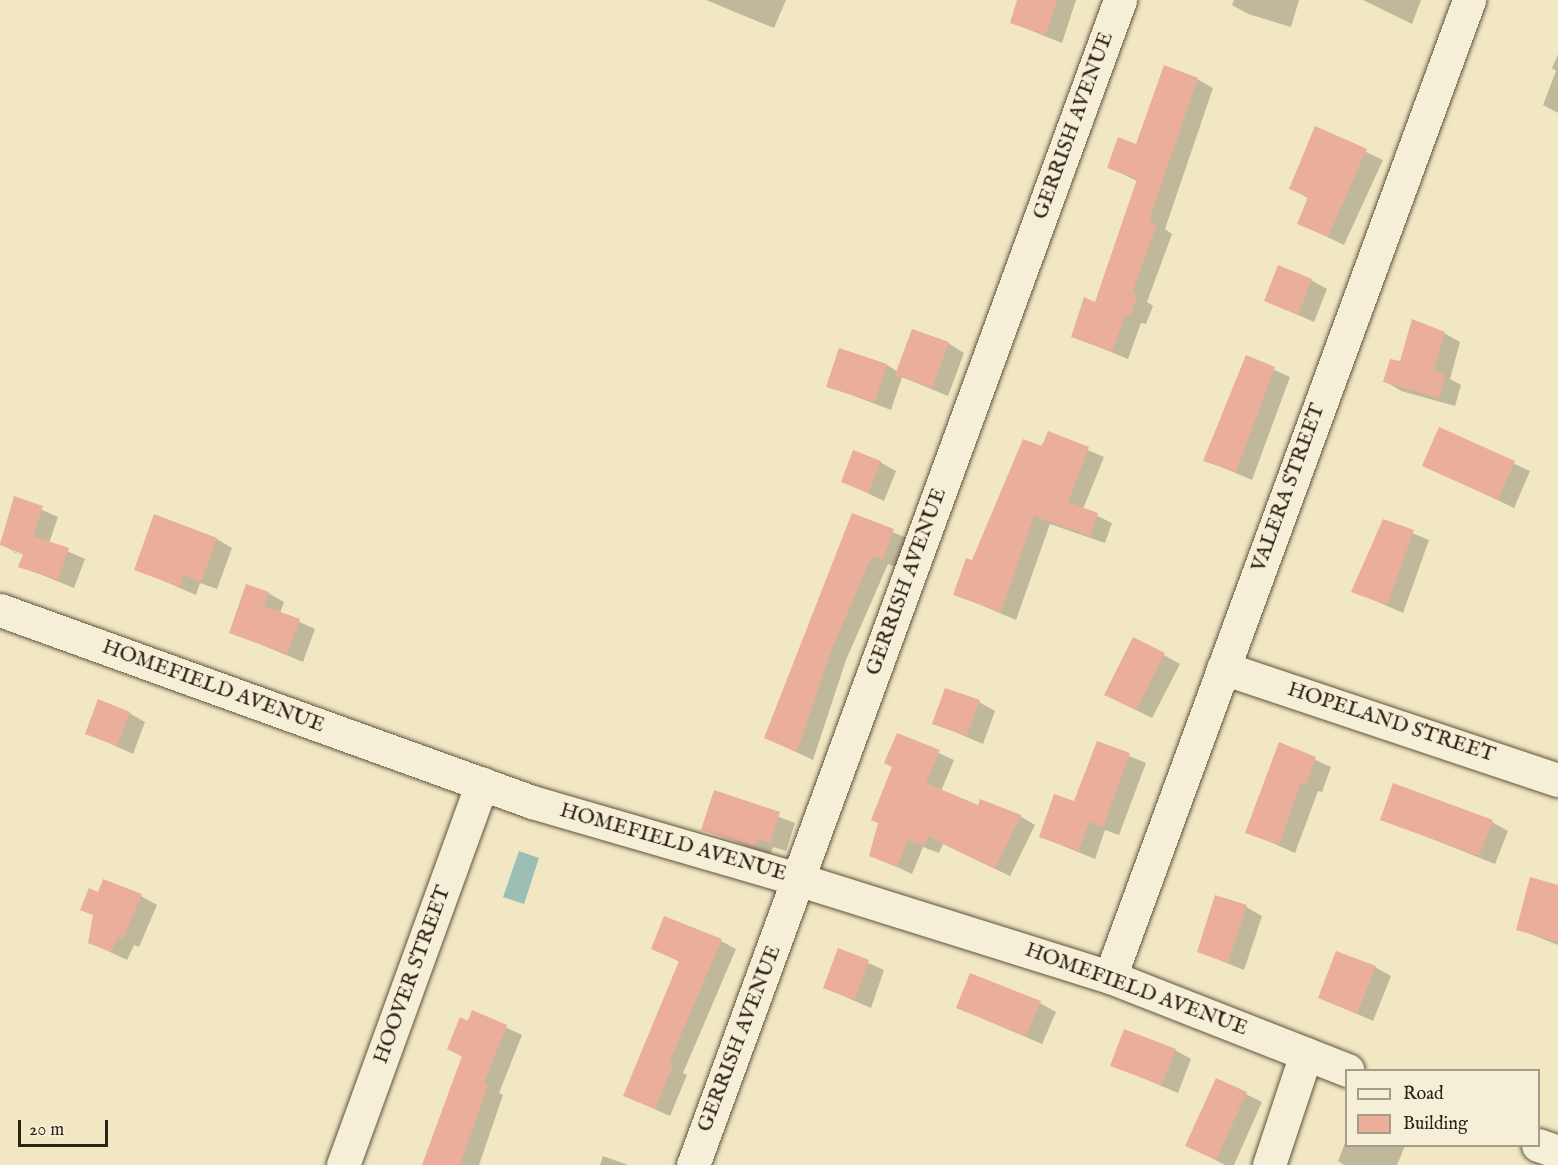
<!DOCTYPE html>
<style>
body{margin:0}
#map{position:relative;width:1558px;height:1165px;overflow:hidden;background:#f1e7c2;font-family:"IM FELL English",serif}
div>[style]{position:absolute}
.water>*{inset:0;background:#9bbfb4}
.shadow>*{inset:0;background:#0003}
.building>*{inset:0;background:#eaae9a}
.roads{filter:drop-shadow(0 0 2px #5f5340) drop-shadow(0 0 2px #5f5340)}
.minor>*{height:33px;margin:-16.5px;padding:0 16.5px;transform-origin:16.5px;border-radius:16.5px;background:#f6efd7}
span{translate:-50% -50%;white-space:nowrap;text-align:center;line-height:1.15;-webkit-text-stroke:5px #f6efd7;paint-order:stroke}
.street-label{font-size:21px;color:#2e2215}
.legend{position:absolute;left:1345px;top:1069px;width:195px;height:78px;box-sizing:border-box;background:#f6efd7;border:2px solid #a69d89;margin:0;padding:8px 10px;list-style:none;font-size:18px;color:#2e2215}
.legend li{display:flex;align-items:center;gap:12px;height:30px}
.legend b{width:30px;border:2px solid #a69d89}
.scale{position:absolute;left:18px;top:1120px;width:90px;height:27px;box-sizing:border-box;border:3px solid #2e2215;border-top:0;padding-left:8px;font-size:18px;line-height:21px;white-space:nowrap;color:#2e2215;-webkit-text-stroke:4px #f6efd7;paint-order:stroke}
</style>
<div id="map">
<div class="water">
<div style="clip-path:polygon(519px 851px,539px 858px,524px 904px,503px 897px)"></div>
</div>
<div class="shadow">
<div style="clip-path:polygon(706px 0,786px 0,774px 28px)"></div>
<div style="clip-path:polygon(1019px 0,1076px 0,1062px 43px,1012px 23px)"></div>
<div style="clip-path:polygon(1234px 0,1299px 0,1291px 27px,1248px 14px,1232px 5px)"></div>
<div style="clip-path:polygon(1363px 0,1421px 0,1412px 24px)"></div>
<div style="clip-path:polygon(1558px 54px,1558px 113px,1543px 105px,1556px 71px,1552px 68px)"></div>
<div style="clip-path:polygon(1197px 79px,1213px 88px,1165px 229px,1172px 234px,1147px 302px,1153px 306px,1146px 324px,1141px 323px,1128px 359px,1072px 336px,1096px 303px,1137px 181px,1108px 167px,1137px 146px)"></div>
<div style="clip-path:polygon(1316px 128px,1383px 160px,1344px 245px,1298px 223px,1309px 199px,1291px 188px)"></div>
<div style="clip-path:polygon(1311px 280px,1327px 289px,1314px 322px,1266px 301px)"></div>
<div style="clip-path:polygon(1444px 333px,1460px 342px,1450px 379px,1461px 385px,1455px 406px,1401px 391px,1385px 381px,1401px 363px)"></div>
<div style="clip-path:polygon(948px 343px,964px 353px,948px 396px,902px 377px,891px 410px,828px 386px,887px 365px,898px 372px)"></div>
<div style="clip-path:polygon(1246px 357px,1290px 377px,1252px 480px,1205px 460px)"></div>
<div style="clip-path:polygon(1440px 429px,1530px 471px,1514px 508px,1424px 465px)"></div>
<div style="clip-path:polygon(1049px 433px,1104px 457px,1083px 509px,1112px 523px,1105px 543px,1050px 524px,1016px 620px,955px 594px)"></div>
<div style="clip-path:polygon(880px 462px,896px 471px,884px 501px,842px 481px)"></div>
<div style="clip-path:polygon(evenodd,15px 498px,58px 517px,49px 543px,85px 559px,74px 588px,20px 566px,23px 556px,0 544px,15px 498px,13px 549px,29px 558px,13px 552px,13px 549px)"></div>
<div style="clip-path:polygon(853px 515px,909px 539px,899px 568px,888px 564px,846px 660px,813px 760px,766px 738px)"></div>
<div style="clip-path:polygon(1383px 521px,1429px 540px,1403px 613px,1353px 591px)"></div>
<div style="clip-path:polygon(217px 539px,232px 548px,217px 589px,200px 583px,196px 595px,136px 569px)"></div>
<div style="clip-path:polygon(268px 593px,284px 602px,280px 613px,315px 629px,303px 662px,230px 632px)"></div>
<div style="clip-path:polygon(1164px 655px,1180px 664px,1152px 718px,1122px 703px)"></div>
<div style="clip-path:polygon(979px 702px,995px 711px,983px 744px,934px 723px)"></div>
<div style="clip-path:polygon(129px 713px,145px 722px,133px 754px,87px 733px)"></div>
<div style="clip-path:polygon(898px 735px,954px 760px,941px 791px,979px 807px,1020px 816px,1035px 825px,1010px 876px,943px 844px,939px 853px,923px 847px,912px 874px,871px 855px,894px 767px)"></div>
<div style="clip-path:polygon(1098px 743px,1146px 763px,1119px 835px,1105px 830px,1095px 859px,1041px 837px,1075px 803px)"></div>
<div style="clip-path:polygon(1280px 744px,1331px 767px,1322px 792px,1318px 791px,1295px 853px,1247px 832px)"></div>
<div style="clip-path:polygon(715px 792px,795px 823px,786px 851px,773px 847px,770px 855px,703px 829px)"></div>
<div style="clip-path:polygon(1382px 819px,1492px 822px,1508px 831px,1495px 864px)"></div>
<div style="clip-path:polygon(1558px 886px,1558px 945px,1518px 929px)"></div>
<div style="clip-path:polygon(99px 894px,141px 896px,157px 905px,139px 947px,134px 945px,127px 960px,89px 942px,95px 916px,82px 909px)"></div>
<div style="clip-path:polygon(1246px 907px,1262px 916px,1244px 970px,1199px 952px)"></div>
<div style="clip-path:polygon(721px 941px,736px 949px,683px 1073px,687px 1075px,670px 1116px,625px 1096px,680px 962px,653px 949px)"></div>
<div style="clip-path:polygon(839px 950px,884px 970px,871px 1008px,825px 988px)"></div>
<div style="clip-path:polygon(1375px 967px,1391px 976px,1373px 1021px,1319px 997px)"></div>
<div style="clip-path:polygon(1040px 1003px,1056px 1012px,1042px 1044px,958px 1008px)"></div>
<div style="clip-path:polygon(473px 1012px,522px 1035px,499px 1093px,503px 1095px,479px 1165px,424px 1165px,463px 1057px,449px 1049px)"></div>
<div style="clip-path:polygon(1175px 1050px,1191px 1059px,1178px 1093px,1112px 1065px)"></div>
<div style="clip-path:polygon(1217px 1080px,1262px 1102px,1234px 1165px,1225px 1165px,1187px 1145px)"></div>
<div style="clip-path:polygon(1346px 1140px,1346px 1146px,1405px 1146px,1397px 1165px,1344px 1165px,1338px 1161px)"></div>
<div style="clip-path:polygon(603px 1156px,628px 1165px,600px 1165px)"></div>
</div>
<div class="building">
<div style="clip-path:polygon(1017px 0,1057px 0,1046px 35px,1010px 23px)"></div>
<div style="clip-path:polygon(1164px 65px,1198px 78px,1149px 221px,1157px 224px,1132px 293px,1138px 295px,1130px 316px,1125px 315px,1112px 352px,1071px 337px,1084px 297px,1095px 302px,1137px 179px,1107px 168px,1118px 137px,1136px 144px)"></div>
<div style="clip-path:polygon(1315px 126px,1367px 149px,1328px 237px,1297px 224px,1308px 197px,1289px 189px)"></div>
<div style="clip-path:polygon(1278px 265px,1312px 279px,1298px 315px,1264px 301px)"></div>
<div style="clip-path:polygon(1412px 319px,1445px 332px,1434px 371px,1445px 375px,1439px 398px,1383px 382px,1390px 359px,1400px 361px)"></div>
<div style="clip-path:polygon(912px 329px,949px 342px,932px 388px,895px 375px)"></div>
<div style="clip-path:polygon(839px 348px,887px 364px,875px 402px,826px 387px)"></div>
<div style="clip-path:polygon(1246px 355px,1275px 367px,1236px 472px,1203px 461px)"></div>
<div style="clip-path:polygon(1439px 427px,1515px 461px,1498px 500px,1422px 466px)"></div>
<div style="clip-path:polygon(1048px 431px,1089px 447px,1068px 502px,1098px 513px,1090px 536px,1034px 516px,1001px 612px,953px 595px,966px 558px,972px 560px,1023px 439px,1042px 446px)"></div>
<div style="clip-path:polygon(853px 450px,881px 461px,868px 493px,841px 482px)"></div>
<div style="clip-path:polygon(14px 496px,43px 506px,33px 536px,69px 548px,58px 580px,18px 567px,23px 554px,0 545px)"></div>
<div style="clip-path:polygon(852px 513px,894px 529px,883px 560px,872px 556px,831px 651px,797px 752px,764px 738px)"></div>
<div style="clip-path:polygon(154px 514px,217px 538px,201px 582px,184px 575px,180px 587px,134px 570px)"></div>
<div style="clip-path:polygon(1383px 519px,1414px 530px,1387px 605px,1351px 592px)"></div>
<div style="clip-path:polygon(246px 584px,269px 592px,264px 606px,300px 619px,287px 654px,229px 633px)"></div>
<div style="clip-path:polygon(1133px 637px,1165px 653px,1136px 710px,1104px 695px)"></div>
<div style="clip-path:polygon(945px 688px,980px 700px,967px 736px,932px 724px)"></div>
<div style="clip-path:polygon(98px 699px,130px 712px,117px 746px,85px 734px)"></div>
<div style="clip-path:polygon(897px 733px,940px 750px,926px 783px,978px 805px,980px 799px,1021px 815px,995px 869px,928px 836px,924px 846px,908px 840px,897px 867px,869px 856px,878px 823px,871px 820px,892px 767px,884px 763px)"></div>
<div style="clip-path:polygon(1097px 741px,1130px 753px,1103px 827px,1089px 822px,1079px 851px,1039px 837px,1054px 794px,1074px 801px)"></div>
<div style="clip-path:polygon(1279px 742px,1316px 757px,1306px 785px,1301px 783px,1279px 845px,1245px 833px)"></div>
<div style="clip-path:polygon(1393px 783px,1493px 820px,1479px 856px,1380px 820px)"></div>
<div style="clip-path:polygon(714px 790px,780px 812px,770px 843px,757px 839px,754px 847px,701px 830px)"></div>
<div style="clip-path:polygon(1530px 877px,1558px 885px,1558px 942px,1516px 930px)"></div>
<div style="clip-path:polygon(103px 879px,142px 894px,123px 939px,118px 937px,111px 952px,88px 943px,93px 915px,80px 910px,89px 888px,98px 892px)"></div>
<div style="clip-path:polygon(1215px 895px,1247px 905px,1228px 963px,1197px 952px)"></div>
<div style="clip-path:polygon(664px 916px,722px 939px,669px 1063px,673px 1065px,655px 1109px,623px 1096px,679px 961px,651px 949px)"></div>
<div style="clip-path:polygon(838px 948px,869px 960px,855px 1000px,823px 988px)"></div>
<div style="clip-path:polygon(1336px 951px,1376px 966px,1357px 1014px,1318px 998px)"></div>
<div style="clip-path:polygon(970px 973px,1041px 1001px,1026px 1036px,956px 1008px)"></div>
<div style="clip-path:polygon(472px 1010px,507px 1025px,484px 1083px,488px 1085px,460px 1165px,422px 1165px,462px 1056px,447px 1049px,460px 1017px,468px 1021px)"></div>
<div style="clip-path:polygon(1124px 1029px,1176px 1049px,1162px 1085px,1110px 1066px)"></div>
<div style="clip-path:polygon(1216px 1078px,1247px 1092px,1216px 1160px,1185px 1146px)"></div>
</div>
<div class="roads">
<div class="minor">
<div style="left:0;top:610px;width:566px;rotate:19.84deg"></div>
<div style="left:532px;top:802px;width:279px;rotate:16.2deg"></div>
<div style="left:800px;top:880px;width:325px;rotate:17.4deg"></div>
<div style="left:1110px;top:977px;width:255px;rotate:21.4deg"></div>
<div style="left:1223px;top:668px;width:353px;rotate:18.5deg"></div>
<div style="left:1110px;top:977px;width:1041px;rotate:-69.82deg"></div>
<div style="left:1538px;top:1145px;width:21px;rotate:19deg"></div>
<div style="left:343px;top:1165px;width:406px;rotate:-70deg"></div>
<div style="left:693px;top:1165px;width:1241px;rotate:-69.87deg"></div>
<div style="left:1269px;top:1165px;width:117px;rotate:-71.6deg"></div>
</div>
</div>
<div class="street-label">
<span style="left:1074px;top:126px;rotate:-70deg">GERRISH AVENUE</span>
<span style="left:1289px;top:488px;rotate:-70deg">VALERA STREET</span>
<span style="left:907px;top:582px;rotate:-70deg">GERRISH AVENUE</span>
<span style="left:213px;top:687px;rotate:20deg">HOMEFIELD AVENUE</span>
<span style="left:1391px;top:723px;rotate:18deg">HOPELAND STREET</span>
<span style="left:673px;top:843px;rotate:16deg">HOMEFIELD AVENUE</span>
<span style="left:413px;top:975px;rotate:-70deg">HOOVER STREET</span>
<span style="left:1136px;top:990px;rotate:20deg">HOMEFIELD AVENUE</span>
<span style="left:740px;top:1039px;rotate:-69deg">GERRISH AVENUE</span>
</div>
<ul class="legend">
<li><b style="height:8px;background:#f6efd7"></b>Road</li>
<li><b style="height:16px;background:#eaae9a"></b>Building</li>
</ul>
<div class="scale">20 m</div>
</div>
